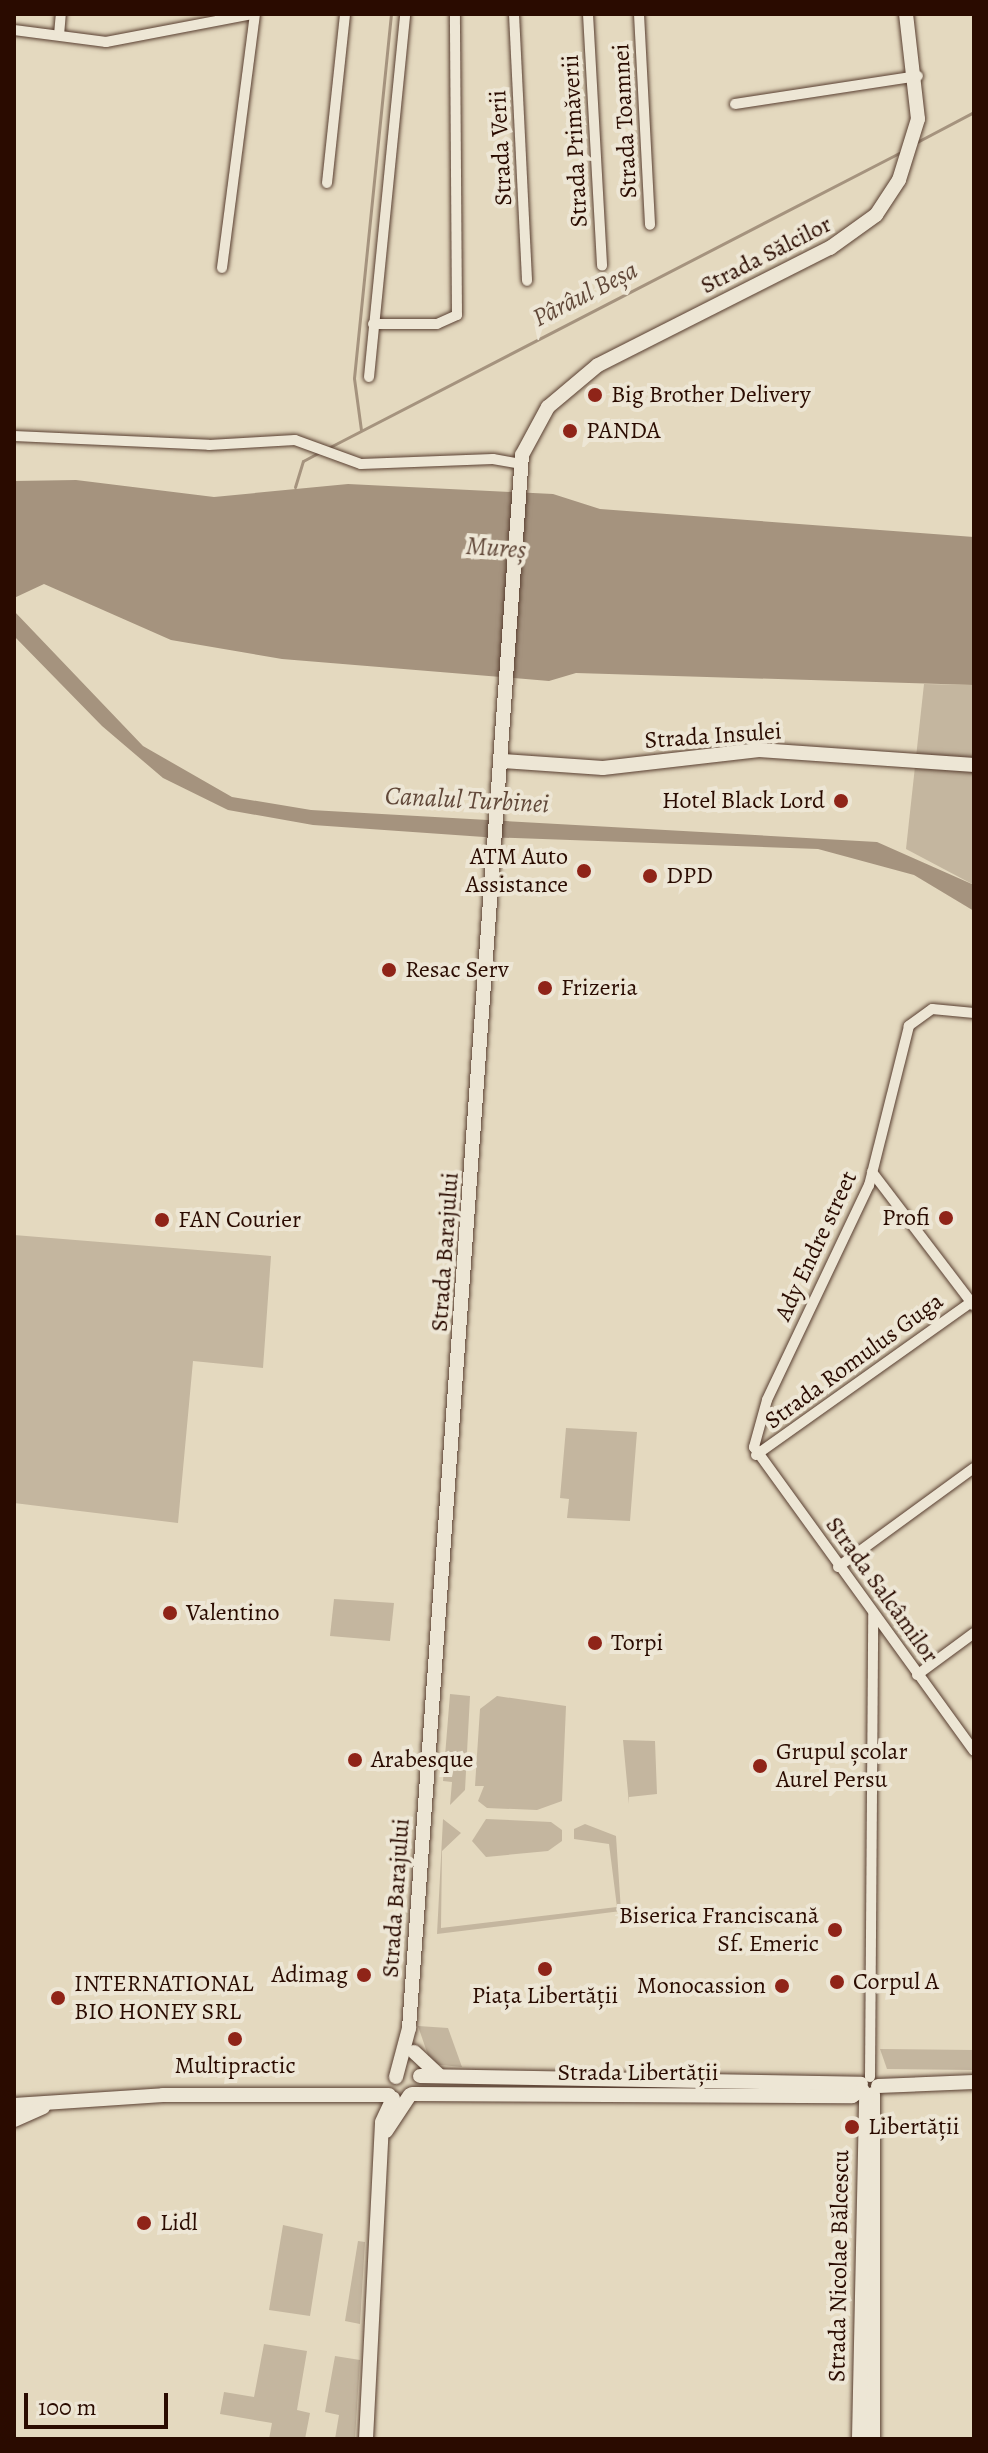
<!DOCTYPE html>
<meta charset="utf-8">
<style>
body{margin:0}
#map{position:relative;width:988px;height:2453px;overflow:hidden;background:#e4d9bf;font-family:Alegreya,serif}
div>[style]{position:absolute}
.green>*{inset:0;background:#c4b69f}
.water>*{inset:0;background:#a5937e}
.stream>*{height:3px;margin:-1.5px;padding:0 1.5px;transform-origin:1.5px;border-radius:1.5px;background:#a5937e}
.roads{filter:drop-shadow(0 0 2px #583e30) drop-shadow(0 0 2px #583e30)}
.street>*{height:10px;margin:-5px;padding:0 5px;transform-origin:5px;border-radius:5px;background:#ede6d5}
.secondary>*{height:14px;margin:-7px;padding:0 7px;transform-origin:7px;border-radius:7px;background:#ede6d5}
.dots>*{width:22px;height:22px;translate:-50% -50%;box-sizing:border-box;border:4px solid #ede6d5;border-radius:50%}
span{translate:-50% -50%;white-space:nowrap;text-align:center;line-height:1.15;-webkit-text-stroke:8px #ede6d5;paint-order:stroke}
.street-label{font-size:24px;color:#2a0b00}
.poi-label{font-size:24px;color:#2a0b00}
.left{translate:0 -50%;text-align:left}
.right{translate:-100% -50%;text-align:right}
.water-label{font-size:26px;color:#614839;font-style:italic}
.frame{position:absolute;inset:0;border:16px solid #2a0b00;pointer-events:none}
.scale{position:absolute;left:24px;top:2393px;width:144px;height:36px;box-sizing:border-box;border:4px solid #2a0b00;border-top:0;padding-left:10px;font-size:24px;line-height:28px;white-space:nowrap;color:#2a0b00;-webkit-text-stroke:6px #ede6d5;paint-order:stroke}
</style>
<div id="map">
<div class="green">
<div style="clip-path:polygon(924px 684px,974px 685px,974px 885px,906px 849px)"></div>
<div style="clip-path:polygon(14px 1235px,271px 1256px,263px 1368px,193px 1361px,178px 1523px,14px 1503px)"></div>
<div style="clip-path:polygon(566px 1428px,637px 1432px,630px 1521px,567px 1518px,569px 1499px,560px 1498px)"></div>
<div style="clip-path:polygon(334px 1599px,394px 1603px,390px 1641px,330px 1636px)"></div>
<div style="clip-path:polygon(450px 1694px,470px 1696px,465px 1790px,450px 1805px,452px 1782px,443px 1781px)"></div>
<div style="clip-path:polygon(497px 1696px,566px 1706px,562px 1801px,537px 1810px,487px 1808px,478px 1801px,484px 1786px,475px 1786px,480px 1709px)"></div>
<div style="clip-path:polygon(623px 1740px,655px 1741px,657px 1794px,629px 1797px,629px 1804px)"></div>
<div style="clip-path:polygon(443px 1819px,461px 1833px,442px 1851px,441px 1928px,617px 1907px,609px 1844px,574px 1839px,574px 1829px,585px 1824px,616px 1836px,621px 1911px,437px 1934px)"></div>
<div style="clip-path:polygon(486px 1819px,551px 1822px,562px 1830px,562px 1841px,548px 1851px,486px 1857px,472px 1841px)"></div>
<div style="clip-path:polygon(418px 2026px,448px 2028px,462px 2067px,431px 2064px)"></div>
<div style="clip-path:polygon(880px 2049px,974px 2050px,974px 2070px,887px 2069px)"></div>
<div style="clip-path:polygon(283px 2225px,323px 2234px,310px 2316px,269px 2310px)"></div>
<div style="clip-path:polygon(358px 2241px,365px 2242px,360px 2324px,345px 2321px)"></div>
<div style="clip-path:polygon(264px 2344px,307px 2351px,297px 2410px,310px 2413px,305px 2439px,269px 2439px,272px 2423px,220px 2414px,224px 2392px,254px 2397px)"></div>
<div style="clip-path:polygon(335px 2356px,360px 2360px,355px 2439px,335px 2439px,339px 2415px,325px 2412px)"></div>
</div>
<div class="water">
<div style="clip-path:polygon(76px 480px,214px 497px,348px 484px,553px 494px,600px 509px,974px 537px,974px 685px,576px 673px,549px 681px,282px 659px,171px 640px,44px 584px,14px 598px,14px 481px)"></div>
<div style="clip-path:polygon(14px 611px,143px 746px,232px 797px,311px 810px,877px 842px,974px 885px,974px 911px,914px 875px,818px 849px,484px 837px,313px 825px,228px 810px,163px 778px,102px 726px,14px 636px)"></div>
</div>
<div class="stream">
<div style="left:917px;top:142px;width:64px;rotate:-27.8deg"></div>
<div style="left:361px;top:430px;width:52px;rotate:-97.7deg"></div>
<div style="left:354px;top:378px;width:366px;rotate:-84.2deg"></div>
<div style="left:328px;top:448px;width:645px;rotate:-27.32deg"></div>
<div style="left:295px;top:487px;width:27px;rotate:-73deg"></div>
<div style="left:303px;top:461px;width:17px;rotate:-28deg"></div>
</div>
<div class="roads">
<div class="street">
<div style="left:514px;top:14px;width:267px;rotate:87.2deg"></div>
<div style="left:588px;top:14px;width:252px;rotate:86.8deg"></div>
<div style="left:639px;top:14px;width:211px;rotate:87deg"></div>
<div style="left:14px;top:30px;width:93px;rotate:7.4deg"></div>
<div style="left:106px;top:42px;width:150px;rotate:-10.8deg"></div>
<div style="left:59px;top:35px;width:21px;rotate:-85deg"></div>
<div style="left:735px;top:104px;width:185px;rotate:-8.7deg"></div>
<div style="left:327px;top:183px;width:170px;rotate:-83.9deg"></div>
<div style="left:222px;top:268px;width:256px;rotate:-82.6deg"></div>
<div style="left:373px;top:324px;width:64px"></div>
<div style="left:437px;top:324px;width:22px;rotate:-24deg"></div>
<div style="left:457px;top:315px;width:301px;rotate:-90.4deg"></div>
<div style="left:369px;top:377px;width:365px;rotate:-84.3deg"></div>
<div style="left:14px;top:436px;width:195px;rotate:2.6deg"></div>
<div style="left:209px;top:445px;width:86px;rotate:-3.3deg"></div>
<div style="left:295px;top:440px;width:70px;rotate:20deg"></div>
<div style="left:361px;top:464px;width:132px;rotate:-2.2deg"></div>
<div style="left:493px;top:459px;width:28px;rotate:10deg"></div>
<div style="left:974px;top:1013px;width:42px;rotate:-174.6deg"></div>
<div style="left:932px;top:1009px;width:29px;rotate:144deg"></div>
<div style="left:909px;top:1026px;width:164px;rotate:104.1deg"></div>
<div style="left:869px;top:1185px;width:238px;rotate:115.4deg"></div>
<div style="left:767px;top:1400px;width:49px;rotate:105.5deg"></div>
<div style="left:754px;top:1447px;width:375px;rotate:54.1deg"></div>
<div style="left:872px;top:1172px;width:168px;rotate:52.7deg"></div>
<div style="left:756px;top:1455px;width:267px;rotate:-35.4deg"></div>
<div style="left:838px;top:1567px;width:168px;rotate:-36.1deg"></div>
<div style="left:917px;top:1675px;width:71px;rotate:-36.4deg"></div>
<div style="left:870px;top:2077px;width:462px;rotate:-89.6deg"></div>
</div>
<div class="secondary">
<div style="left:503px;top:761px;width:100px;rotate:4deg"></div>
<div style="left:603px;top:768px;width:157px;rotate:-6.6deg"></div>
<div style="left:759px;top:750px;width:216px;rotate:4deg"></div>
<div style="left:414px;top:2052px;width:34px;rotate:43deg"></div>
<div style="left:420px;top:2076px;width:441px;rotate:1deg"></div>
<div style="left:396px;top:2077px;width:51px;rotate:-75.1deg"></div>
<div style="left:409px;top:2028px;width:1577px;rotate:-85.89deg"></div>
<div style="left:522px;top:455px;width:55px;rotate:-61.6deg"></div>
<div style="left:548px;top:407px;width:65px;rotate:-40deg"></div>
<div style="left:598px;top:365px;width:260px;rotate:-26.8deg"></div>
<div style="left:830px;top:248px;width:57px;rotate:-35.7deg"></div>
<div style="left:876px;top:215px;width:42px;rotate:-56.7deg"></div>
<div style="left:899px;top:180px;width:64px;rotate:-72.7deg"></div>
<div style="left:918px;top:119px;width:106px;rotate:-96.5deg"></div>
<div style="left:878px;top:2086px;width:96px;rotate:-2.4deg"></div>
<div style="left:412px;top:2094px;width:440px;rotate:0.3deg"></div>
<div style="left:852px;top:2096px;width:12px;rotate:-31deg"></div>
<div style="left:873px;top:2094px;width:345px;rotate:90deg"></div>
<div style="left:14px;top:2105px;width:149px;rotate:-3.8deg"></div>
<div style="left:163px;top:2095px;width:226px"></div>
<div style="left:14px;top:2120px;width:32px;rotate:-24deg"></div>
<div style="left:386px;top:2131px;width:43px;rotate:-56.3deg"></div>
<div style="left:366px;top:2439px;width:317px;rotate:-87.1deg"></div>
<div style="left:382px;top:2122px;width:26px;rotate:-65deg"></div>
<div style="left:859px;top:2439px;width:345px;rotate:-88.8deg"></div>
</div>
</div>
<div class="dots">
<div style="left:595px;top:395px;background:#8f2418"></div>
<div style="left:570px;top:431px;background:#8f2418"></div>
<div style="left:841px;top:801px;background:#8f2418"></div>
<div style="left:584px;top:871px;background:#8f2418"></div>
<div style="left:650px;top:876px;background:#8f2418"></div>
<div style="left:389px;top:970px;background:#8f2418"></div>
<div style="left:545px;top:988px;background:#8f2418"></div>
<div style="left:946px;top:1218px;background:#8f2418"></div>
<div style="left:162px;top:1220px;background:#8f2418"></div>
<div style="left:170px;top:1613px;background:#8f2418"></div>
<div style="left:595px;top:1643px;background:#8f2418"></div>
<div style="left:355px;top:1760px;background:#8f2418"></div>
<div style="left:760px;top:1766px;background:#8f2418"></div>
<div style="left:835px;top:1930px;background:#8f2418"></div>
<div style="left:545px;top:1969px;background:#8f2418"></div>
<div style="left:364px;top:1975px;background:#8f2418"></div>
<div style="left:837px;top:1982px;background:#8f2418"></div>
<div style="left:782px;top:1986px;background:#8f2418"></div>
<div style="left:58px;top:1998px;background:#8f2418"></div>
<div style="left:235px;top:2039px;background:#8f2418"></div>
<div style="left:852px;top:2127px;background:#8f2418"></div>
<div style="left:144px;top:2223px;background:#8f2418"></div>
</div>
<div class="street-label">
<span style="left:625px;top:121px;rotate:-93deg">Strada Toamnei</span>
<span style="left:575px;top:141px;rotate:-93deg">Strada Primăverii</span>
<span style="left:501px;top:148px;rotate:-93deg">Strada Verii</span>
<span style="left:766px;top:255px;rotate:-27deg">Strada Sălcilor</span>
<span style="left:713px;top:736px;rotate:-4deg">Strada Insulei</span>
<span style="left:816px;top:1246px;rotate:-65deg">Ady Endre street</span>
<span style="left:445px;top:1252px;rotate:-86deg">Strada Barajului</span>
<span style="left:854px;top:1361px;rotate:-36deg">Strada Romulus Guga</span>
<span style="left:882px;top:1590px;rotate:54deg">Strada Salcâmilor</span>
<span style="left:396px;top:1898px;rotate:-86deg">Strada Barajului</span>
<span style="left:638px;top:2073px">Strada Libertății</span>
<span style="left:839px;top:2266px;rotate:-89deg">Strada Nicolae Bălcescu</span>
</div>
<div class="poi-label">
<span class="left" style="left:611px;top:395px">Big Brother Delivery</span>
<span class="left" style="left:586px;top:431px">PANDA</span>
<span class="right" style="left:825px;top:801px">Hotel Black Lord</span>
<span class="right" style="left:568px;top:871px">ATM Auto<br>Assistance</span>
<span class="left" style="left:666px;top:876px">DPD</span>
<span class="left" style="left:405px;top:970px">Resac Serv</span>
<span class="left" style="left:561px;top:988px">Frizeria</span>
<span class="right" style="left:930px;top:1218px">Profi</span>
<span class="left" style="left:178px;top:1220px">FAN Courier</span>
<span class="left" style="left:186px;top:1613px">Valentino</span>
<span class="left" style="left:611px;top:1643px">Torpi</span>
<span class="left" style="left:776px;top:1766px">Grupul școlar<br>Aurel Persu</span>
<span class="left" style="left:371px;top:1760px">Arabesque</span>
<span class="right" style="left:819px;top:1930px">Biserica Franciscană<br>Sf. Emeric</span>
<span class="right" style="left:348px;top:1975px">Adimag</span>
<span class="left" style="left:853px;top:1982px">Corpul A</span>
<span class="left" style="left:74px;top:1998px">INTERNATIONAL<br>BIO HONEY SRL</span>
<span class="right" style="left:766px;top:1986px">Monocassion</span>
<span style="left:545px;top:1996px">Piața Libertății</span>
<span style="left:235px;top:2066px">Multipractic</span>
<span class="left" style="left:868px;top:2127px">Libertății</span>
<span class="left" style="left:160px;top:2223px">Lidl</span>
</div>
<div class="water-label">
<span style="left:585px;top:294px;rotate:-27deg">Pârâul Beșa</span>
<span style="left:496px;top:548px;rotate:4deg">Mureș</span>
<span style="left:467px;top:800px;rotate:3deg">Canalul Turbinei</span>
</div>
<div class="frame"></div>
<div class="scale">100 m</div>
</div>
